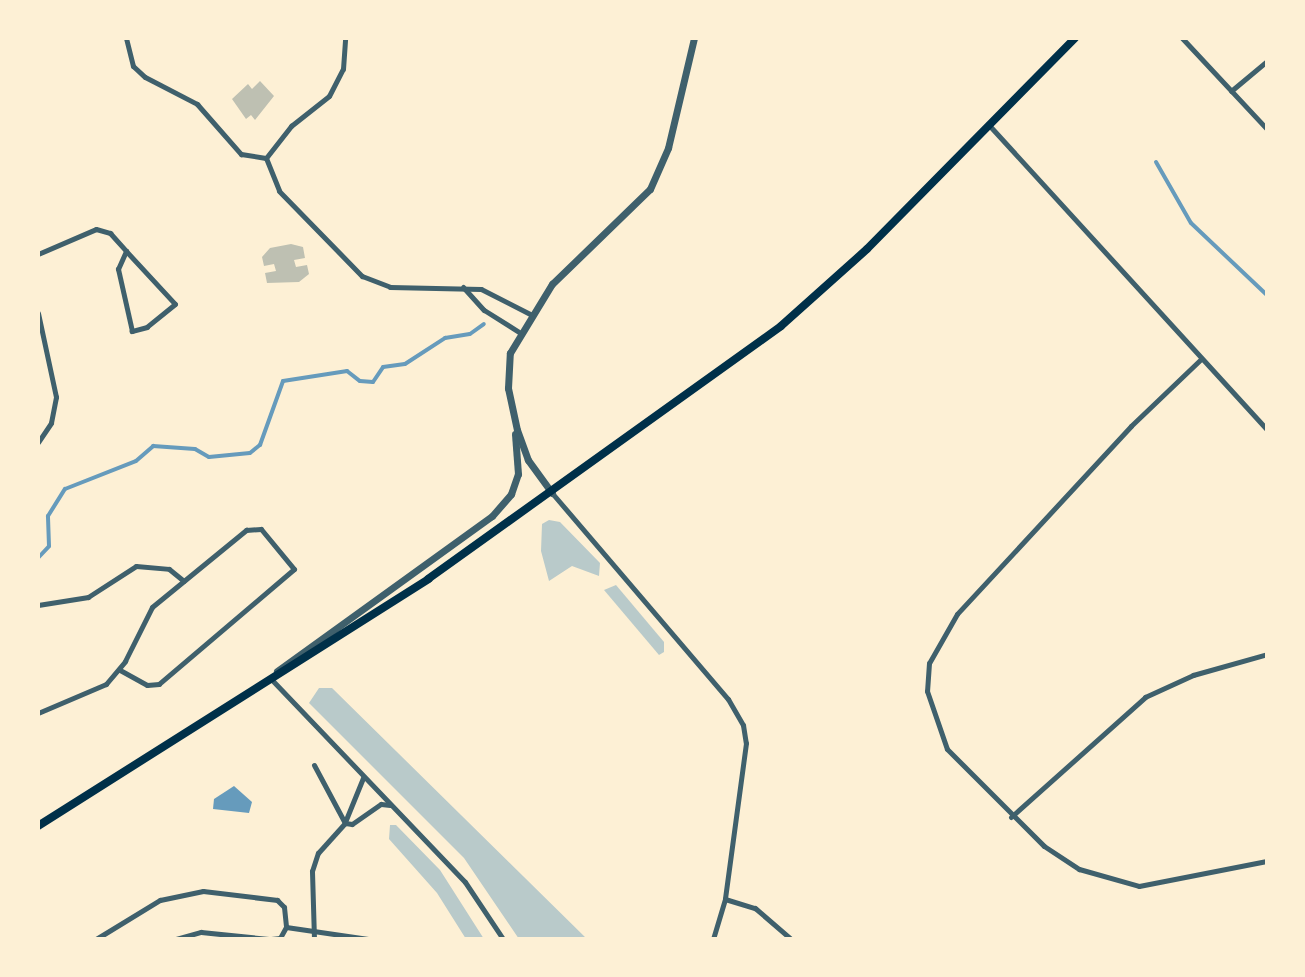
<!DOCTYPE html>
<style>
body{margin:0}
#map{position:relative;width:1305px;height:977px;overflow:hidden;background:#fdf0d5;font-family:Quicksand,sans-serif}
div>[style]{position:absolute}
.green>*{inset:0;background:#b9caca}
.water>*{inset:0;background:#669bbc}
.stream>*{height:4px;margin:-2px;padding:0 2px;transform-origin:2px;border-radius:2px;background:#669bbc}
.building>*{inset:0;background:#bec0b2}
.minor>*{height:5px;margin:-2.5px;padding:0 2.5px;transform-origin:2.5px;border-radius:2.5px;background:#3f606c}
.tertiary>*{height:7px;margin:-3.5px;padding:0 3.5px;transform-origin:3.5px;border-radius:3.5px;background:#3f606c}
.secondary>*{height:8px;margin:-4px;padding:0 4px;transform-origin:4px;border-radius:4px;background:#003049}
span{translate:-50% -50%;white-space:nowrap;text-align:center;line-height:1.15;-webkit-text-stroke:8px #fdf0d5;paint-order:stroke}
.frame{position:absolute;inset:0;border:40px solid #fdf0d5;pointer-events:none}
</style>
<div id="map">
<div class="green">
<div style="clip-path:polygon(549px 520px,560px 522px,600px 563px,599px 576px,572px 566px,549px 581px,541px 551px,542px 524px)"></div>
<div style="clip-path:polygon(616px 585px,664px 642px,664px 652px,659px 655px,604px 590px)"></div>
<div style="clip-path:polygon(319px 688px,332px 688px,587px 939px,519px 939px,464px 858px,309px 703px)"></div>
<div style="clip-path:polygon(390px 825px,396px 825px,440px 870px,484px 939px,466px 939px,437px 893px,389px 839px)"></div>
</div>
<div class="water">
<div style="clip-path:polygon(234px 786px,252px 802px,249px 813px,213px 809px,214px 799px)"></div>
</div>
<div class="stream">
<div style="left:1156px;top:162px;width:70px;rotate:60.2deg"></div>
<div style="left:1191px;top:223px;width:105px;rotate:43.5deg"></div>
<div style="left:38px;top:558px;width:16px;rotate:-47deg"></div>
<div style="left:49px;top:546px;width:30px;rotate:-92deg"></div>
<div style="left:48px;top:516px;width:32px;rotate:-58deg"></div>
<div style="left:65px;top:489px;width:76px;rotate:-21.5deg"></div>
<div style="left:136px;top:461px;width:23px;rotate:-41deg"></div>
<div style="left:153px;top:446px;width:42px;rotate:4.1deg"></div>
<div style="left:195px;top:449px;width:16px;rotate:30deg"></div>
<div style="left:209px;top:457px;width:41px;rotate:-5.6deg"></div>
<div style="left:250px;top:453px;width:13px;rotate:-39deg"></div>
<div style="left:260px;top:445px;width:68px;rotate:-70.2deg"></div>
<div style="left:283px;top:381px;width:65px;rotate:-8.9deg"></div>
<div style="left:347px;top:371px;width:16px;rotate:38deg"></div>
<div style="left:360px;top:381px;width:13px;rotate:4deg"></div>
<div style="left:373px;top:382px;width:18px;rotate:-56deg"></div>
<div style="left:383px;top:367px;width:22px;rotate:-8deg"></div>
<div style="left:405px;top:364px;width:48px;rotate:-33deg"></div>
<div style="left:445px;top:338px;width:25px;rotate:-9deg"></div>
<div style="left:470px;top:334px;width:17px;rotate:-36deg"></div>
</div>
<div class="building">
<div style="clip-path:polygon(260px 81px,274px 96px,255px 120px,251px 115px,246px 119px,232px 99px,248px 84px,252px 89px)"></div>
<div style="clip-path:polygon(291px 244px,303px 247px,305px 258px,294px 260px,296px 267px,307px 265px,309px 274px,299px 282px,267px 283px,265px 273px,276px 271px,274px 264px,264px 266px,262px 257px,270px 248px)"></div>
</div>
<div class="minor">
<div style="left:126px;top:38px;width:29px;rotate:76deg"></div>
<div style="left:133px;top:66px;width:16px;rotate:43deg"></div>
<div style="left:145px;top:77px;width:59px;rotate:27.4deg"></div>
<div style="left:197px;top:104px;width:67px;rotate:48.7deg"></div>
<div style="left:241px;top:154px;width:25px;rotate:9deg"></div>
<div style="left:1182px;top:38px;width:125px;rotate:47deg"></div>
<div style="left:1231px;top:91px;width:47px;rotate:-39.8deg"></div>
<div style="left:988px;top:124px;width:414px;rotate:47.6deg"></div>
<div style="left:266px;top:158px;width:35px;rotate:68deg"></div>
<div style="left:279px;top:191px;width:119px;rotate:45.7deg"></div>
<div style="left:362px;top:276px;width:30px;rotate:21deg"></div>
<div style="left:390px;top:287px;width:91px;rotate:1.3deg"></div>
<div style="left:481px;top:289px;width:55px;rotate:27deg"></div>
<div style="left:266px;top:158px;width:41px;rotate:-52deg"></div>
<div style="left:291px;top:126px;width:48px;rotate:-38.3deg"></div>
<div style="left:329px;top:96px;width:30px;rotate:-63deg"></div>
<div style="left:343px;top:69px;width:31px;rotate:-86deg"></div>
<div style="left:38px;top:254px;width:63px;rotate:-23.3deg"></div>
<div style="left:96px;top:229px;width:15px;rotate:16deg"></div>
<div style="left:110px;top:233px;width:24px;rotate:48deg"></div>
<div style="left:126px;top:251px;width:72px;rotate:47.2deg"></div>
<div style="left:175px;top:304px;width:36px;rotate:141deg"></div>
<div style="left:147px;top:327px;width:16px;rotate:165deg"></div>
<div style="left:132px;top:331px;width:64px;rotate:-102.7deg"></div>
<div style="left:118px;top:269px;width:20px;rotate:-66deg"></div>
<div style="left:463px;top:287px;width:31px;rotate:48deg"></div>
<div style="left:484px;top:310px;width:41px;rotate:32.2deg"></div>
<div style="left:38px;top:313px;width:86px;rotate:77.9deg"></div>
<div style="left:56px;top:397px;width:26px;rotate:101deg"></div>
<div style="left:51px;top:423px;width:23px;rotate:124deg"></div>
<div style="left:1201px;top:359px;width:97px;rotate:136.3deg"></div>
<div style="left:1131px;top:426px;width:256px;rotate:132.8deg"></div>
<div style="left:957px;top:614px;width:56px;rotate:119.7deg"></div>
<div style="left:929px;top:663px;width:28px;rotate:94deg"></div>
<div style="left:927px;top:691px;width:61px;rotate:71deg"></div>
<div style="left:947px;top:749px;width:137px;rotate:45deg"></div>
<div style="left:1044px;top:846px;width:42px;rotate:33.3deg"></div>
<div style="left:1079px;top:869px;width:62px;rotate:15.8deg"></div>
<div style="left:1139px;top:886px;width:130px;rotate:-11.1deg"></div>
<div style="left:552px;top:493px;width:271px;rotate:49.5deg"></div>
<div style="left:728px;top:699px;width:30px;rotate:60deg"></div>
<div style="left:743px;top:725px;width:18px;rotate:81deg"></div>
<div style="left:746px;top:743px;width:157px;rotate:97.7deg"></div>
<div style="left:725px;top:899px;width:42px;rotate:106.7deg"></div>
<div style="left:38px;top:605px;width:51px;rotate:-9.1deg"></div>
<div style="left:88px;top:597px;width:57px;rotate:-32.9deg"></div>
<div style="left:136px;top:566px;width:33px;rotate:5deg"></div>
<div style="left:169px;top:569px;width:19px;rotate:39deg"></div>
<div style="left:272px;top:680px;width:279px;rotate:46.3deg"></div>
<div style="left:465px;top:882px;width:69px;rotate:56.3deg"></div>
<div style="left:38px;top:713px;width:74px;rotate:-23.1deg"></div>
<div style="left:106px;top:684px;width:30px;rotate:-50deg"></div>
<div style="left:125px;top:661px;width:60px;rotate:-63.4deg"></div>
<div style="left:152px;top:607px;width:122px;rotate:-39.3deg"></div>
<div style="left:246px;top:530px;width:15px;rotate:-4deg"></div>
<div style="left:261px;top:529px;width:52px;rotate:50.5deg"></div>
<div style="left:294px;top:569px;width:177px;rotate:139.6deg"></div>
<div style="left:159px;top:684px;width:12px;rotate:175deg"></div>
<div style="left:147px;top:685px;width:31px;rotate:-151deg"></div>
<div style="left:314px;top:765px;width:66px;rotate:61.9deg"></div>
<div style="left:1011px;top:817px;width:180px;rotate:-41.8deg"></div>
<div style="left:1145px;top:697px;width:53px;rotate:-24.6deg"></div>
<div style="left:1193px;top:675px;width:77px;rotate:-15.8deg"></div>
<div style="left:345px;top:822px;width:48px;rotate:-67.8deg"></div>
<div style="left:725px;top:899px;width:31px;rotate:17deg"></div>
<div style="left:755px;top:908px;width:48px;rotate:40.7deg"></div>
<div style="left:286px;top:927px;width:83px;rotate:8.3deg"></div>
<div style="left:96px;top:939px;width:75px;rotate:-31.4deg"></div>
<div style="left:160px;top:900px;width:44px;rotate:-11.8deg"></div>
<div style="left:203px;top:891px;width:75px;rotate:6.9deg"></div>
<div style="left:277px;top:900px;width:10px;rotate:45deg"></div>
<div style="left:284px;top:907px;width:20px;rotate:84deg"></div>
<div style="left:286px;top:927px;width:13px;rotate:119deg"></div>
<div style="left:280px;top:938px;width:9px;rotate:174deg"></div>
<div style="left:176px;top:939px;width:26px;rotate:-16deg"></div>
<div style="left:201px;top:932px;width:68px;rotate:5.9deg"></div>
<div style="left:314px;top:939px;width:68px;rotate:-91.7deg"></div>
<div style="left:312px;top:871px;width:19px;rotate:-72deg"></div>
<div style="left:318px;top:853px;width:40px;rotate:-48deg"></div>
<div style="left:345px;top:823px;width:7px;rotate:8deg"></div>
<div style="left:352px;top:824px;width:35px;rotate:-35deg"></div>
<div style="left:381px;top:804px;width:9px;rotate:6deg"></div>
</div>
<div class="tertiary">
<div style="left:552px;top:493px;width:41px;rotate:-126deg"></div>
<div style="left:528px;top:460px;width:32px;rotate:-110deg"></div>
<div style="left:517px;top:430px;width:43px;rotate:-102.1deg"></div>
<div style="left:508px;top:388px;width:35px;rotate:-87deg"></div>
<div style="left:510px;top:353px;width:81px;rotate:-58.7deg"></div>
<div style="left:552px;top:284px;width:136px;rotate:-44.1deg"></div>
<div style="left:650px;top:189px;width:45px;rotate:-66.3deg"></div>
<div style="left:668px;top:148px;width:113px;rotate:-76.7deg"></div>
<div style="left:277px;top:671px;width:265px;rotate:-35.8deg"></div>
<div style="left:492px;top:516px;width:29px;rotate:-49deg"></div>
<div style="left:511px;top:494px;width:21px;rotate:-71deg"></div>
<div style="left:518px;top:474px;width:40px;rotate:-94.3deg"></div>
</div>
<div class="secondary">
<div style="left:38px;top:826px;width:462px;rotate:-32.3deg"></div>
<div style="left:428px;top:579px;width:434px;rotate:-35.6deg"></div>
<div style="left:781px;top:326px;width:115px;rotate:-41.8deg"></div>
<div style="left:867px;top:249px;width:296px;rotate:-45.4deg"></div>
</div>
<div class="frame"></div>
</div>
